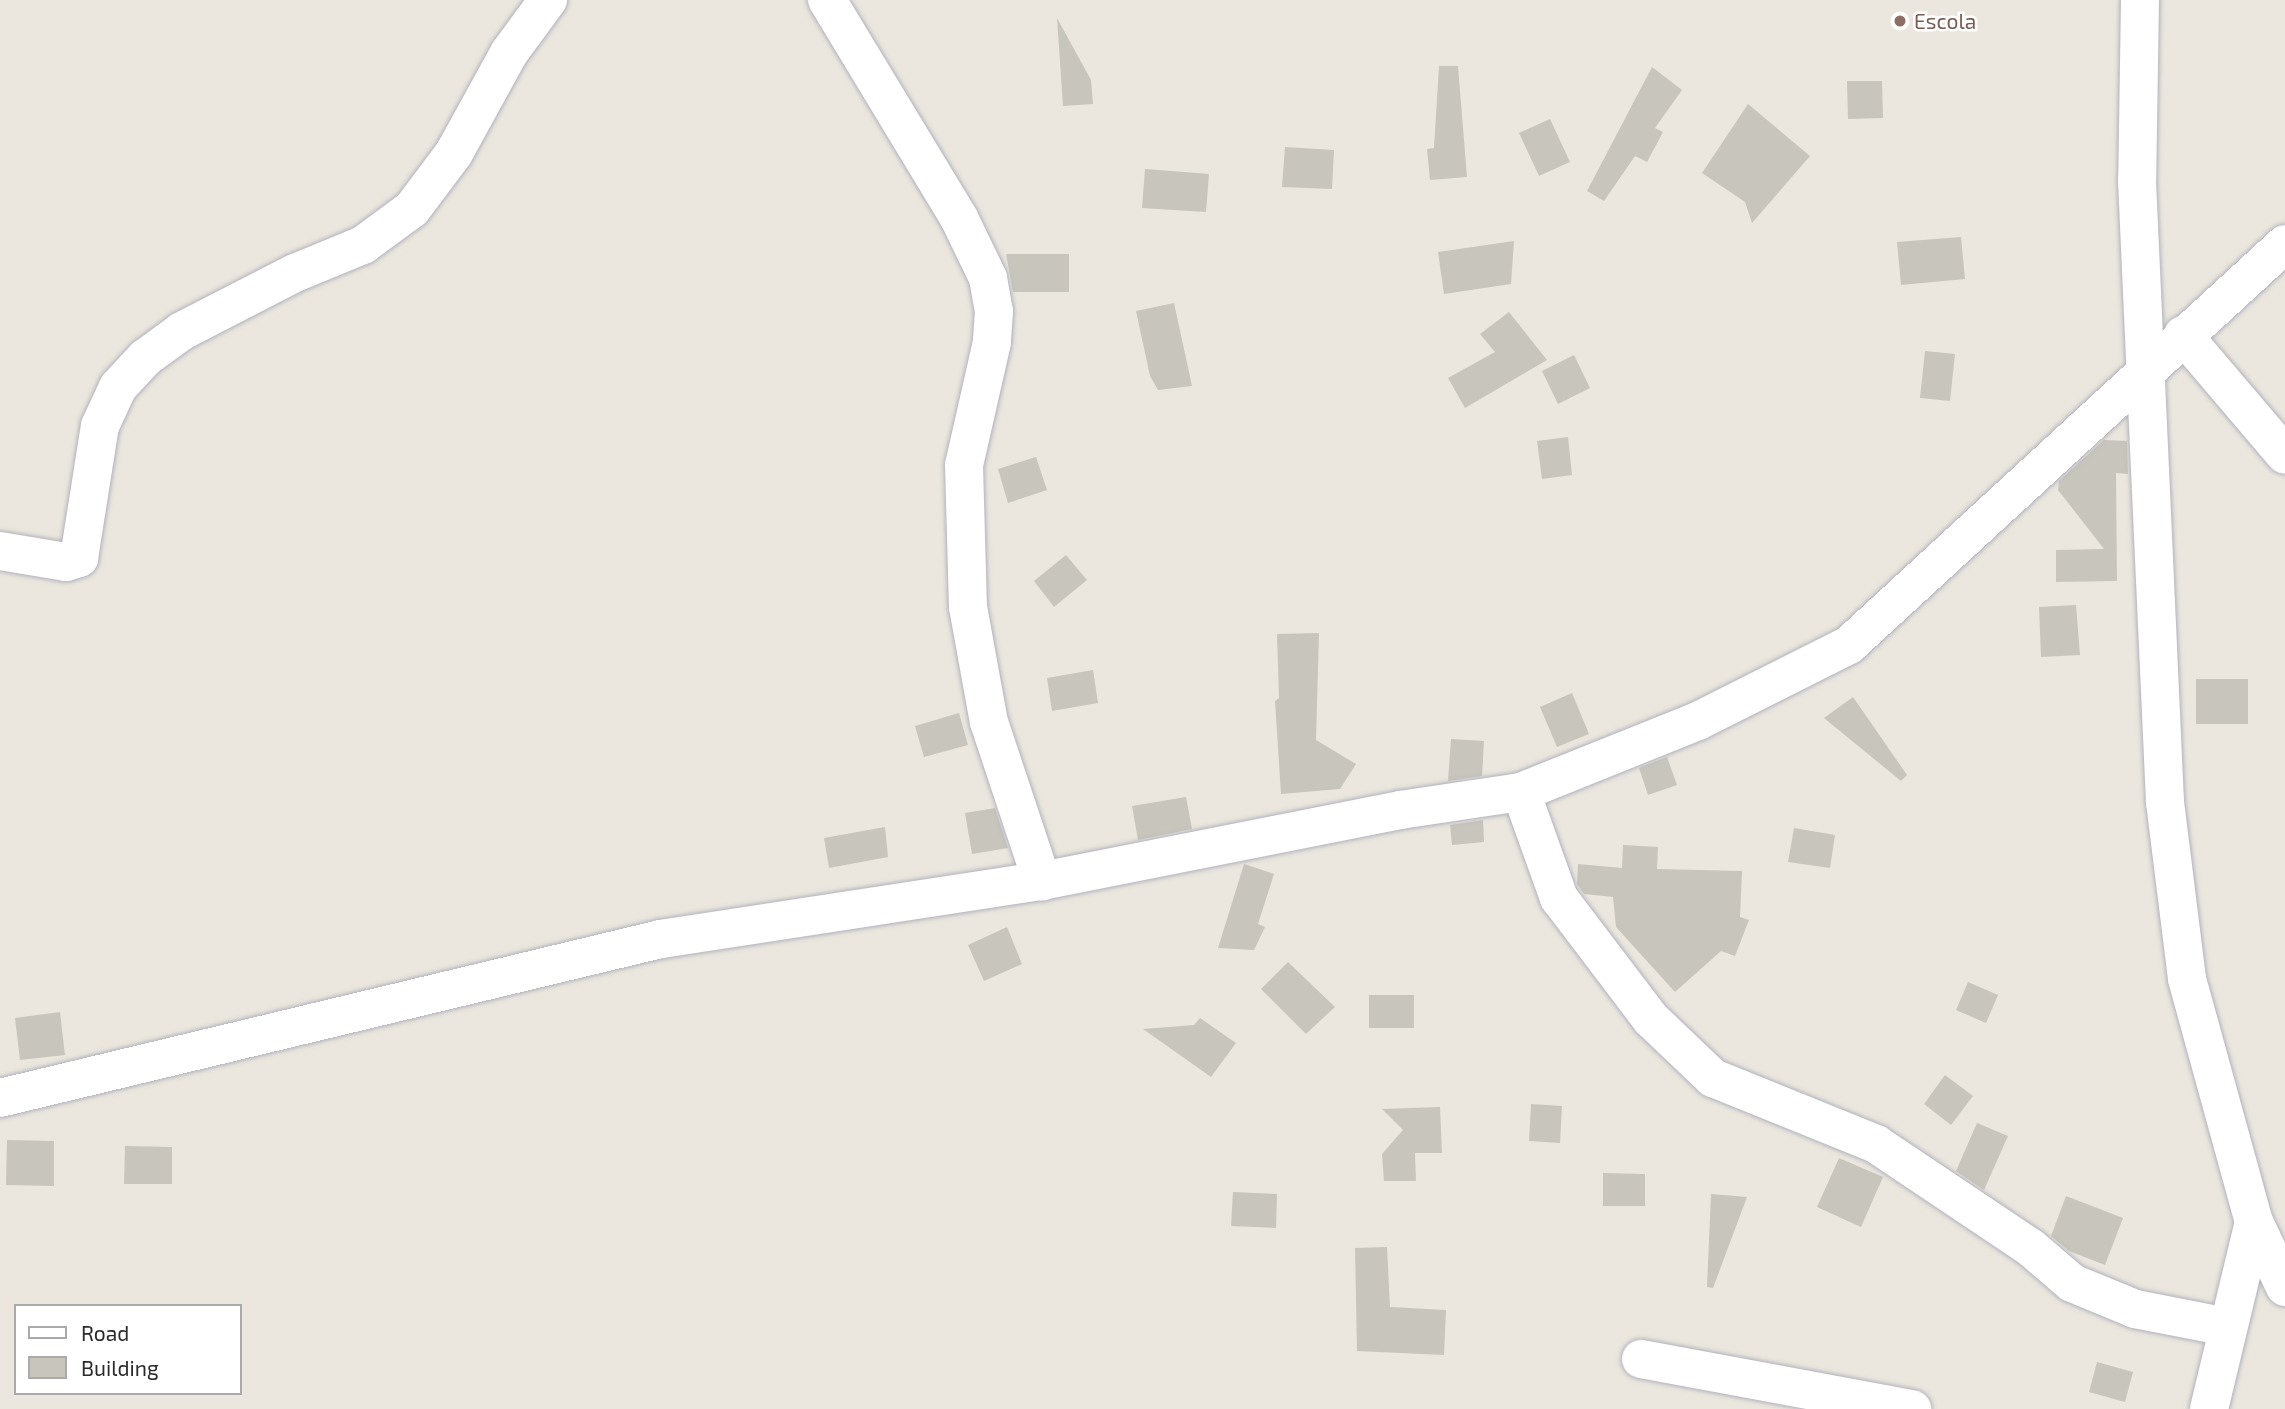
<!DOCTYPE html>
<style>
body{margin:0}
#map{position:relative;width:2285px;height:1409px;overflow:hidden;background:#ebe7de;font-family:"Exo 2",sans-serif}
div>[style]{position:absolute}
.building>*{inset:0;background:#c7c5bc}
.roads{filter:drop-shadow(0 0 2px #b1b2bd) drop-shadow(0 0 2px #b1b2bd)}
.minor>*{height:38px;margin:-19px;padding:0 19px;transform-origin:19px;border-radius:19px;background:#fff}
.dots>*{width:19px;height:19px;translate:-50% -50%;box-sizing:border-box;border:4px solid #fff;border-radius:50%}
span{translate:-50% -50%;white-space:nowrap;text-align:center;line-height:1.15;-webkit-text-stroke:5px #fff;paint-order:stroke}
.education-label{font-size:21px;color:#785e54}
.left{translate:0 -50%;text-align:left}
.legend{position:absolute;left:14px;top:1304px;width:228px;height:91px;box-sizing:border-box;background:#fff;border:2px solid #aaa;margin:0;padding:9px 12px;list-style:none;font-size:21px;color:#2a2a2a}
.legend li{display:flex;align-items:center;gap:14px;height:35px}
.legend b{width:35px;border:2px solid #aaa}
</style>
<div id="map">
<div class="building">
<div style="clip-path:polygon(1057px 18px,1091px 80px,1093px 104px,1063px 106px)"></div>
<div style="clip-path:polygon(1439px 66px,1458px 66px,1467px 177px,1430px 180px,1427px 149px,1434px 148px)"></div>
<div style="clip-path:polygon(1652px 67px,1682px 90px,1655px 128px,1663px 132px,1647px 162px,1635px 156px,1604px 201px,1587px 191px)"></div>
<div style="clip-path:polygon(1847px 81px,1882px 81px,1883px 118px,1848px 119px)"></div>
<div style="clip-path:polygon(1748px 104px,1810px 156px,1752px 223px,1745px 202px,1702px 173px)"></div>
<div style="clip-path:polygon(1550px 119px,1570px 162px,1539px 176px,1519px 133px)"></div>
<div style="clip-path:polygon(1285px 147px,1334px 150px,1332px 189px,1282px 187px)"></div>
<div style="clip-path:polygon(1145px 169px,1209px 174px,1206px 212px,1142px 208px)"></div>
<div style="clip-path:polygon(1961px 237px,1965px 279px,1901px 285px,1897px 242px)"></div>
<div style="clip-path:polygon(1514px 241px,1511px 284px,1444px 294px,1438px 252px)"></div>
<div style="clip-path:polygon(1006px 254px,1069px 254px,1069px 292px,1013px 292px)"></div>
<div style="clip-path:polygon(1174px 303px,1192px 386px,1158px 390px,1150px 376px,1136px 311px)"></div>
<div style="clip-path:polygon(1509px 312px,1547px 360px,1465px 408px,1448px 378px,1495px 352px,1480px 334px)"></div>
<div style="clip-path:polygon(1925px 351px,1955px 354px,1950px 401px,1920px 398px)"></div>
<div style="clip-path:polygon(1574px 355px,1590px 388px,1558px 404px,1542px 371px)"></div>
<div style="clip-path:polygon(1568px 437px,1572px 475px,1542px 479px,1537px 441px)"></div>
<div style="clip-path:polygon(2104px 440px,2127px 441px,2128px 474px,2116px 473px,2117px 581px,2056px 582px,2056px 550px,2104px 549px,2058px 490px,2059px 481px)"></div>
<div style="clip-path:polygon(1036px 457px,1047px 490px,1008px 503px,998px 469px)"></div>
<div style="clip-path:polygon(1066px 555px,1087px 580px,1054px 607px,1034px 581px)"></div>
<div style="clip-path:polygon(2076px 605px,2080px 655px,2041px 657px,2039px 607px)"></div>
<div style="clip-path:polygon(1319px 633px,1316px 740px,1356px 764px,1340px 789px,1281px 794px,1275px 701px,1279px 698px,1277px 634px)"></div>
<div style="clip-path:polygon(1093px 670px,1098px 703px,1052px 711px,1047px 678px)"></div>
<div style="clip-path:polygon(2196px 679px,2248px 679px,2248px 724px,2196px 724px)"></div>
<div style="clip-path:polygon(1572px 693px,1589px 734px,1557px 747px,1540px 707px)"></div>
<div style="clip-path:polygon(1853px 697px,1907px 775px,1901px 781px,1824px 718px)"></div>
<div style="clip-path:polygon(959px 713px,968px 745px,924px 757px,915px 726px)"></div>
<div style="clip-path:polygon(1451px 739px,1484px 741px,1482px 776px,1448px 781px)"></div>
<div style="clip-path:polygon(1667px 757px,1677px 785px,1648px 795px,1639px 768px)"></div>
<div style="clip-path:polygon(1186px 797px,1192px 829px,1138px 840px,1132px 806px)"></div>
<div style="clip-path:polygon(995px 808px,1008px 848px,972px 854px,965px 813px)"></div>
<div style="clip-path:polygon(1483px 820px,1484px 842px,1452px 845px,1450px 825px)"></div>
<div style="clip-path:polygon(885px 827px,888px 857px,829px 868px,824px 838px)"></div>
<div style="clip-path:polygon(1794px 828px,1835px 835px,1830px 868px,1788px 862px)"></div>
<div style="clip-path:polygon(1623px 845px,1658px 847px,1657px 869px,1742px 871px,1740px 917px,1749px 920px,1735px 956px,1721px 951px,1675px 992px,1616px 927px,1613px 897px,1584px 894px,1577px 884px,1578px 864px,1622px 868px)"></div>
<div style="clip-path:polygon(1244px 864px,1274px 874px,1258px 924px,1265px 927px,1254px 950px,1218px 948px)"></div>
<div style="clip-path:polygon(1007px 927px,1022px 964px,984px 981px,968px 945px)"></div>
<div style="clip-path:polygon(1288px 962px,1335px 1007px,1306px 1034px,1261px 989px)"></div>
<div style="clip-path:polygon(1968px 982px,1998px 995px,1986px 1023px,1956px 1010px)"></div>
<div style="clip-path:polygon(1369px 995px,1414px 995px,1414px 1028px,1369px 1028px)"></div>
<div style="clip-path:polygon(60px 1012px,65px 1055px,20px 1060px,15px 1018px)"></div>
<div style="clip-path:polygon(1200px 1018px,1236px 1043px,1211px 1077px,1143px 1029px,1194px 1025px)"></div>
<div style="clip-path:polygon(1945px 1075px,1973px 1096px,1951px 1125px,1924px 1104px)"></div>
<div style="clip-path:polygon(1531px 1104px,1562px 1106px,1560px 1143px,1529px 1141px)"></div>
<div style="clip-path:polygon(1440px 1107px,1442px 1153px,1415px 1153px,1416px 1181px,1384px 1181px,1382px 1154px,1403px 1130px,1382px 1109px)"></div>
<div style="clip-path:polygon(1977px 1123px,2008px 1136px,1984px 1190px,1956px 1171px)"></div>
<div style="clip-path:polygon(7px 1140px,54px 1141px,54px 1186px,6px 1185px)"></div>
<div style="clip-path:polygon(125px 1146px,172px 1147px,172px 1184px,124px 1184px)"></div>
<div style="clip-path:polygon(1839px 1158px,1883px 1177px,1861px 1227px,1817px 1207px)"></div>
<div style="clip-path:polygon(1603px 1173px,1645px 1174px,1645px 1206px,1603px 1206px)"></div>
<div style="clip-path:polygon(1233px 1192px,1277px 1194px,1276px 1228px,1231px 1226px)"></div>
<div style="clip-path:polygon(1711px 1194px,1747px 1197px,1713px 1288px,1707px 1287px)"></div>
<div style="clip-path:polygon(2066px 1196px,2123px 1218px,2105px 1265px,2069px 1251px,2051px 1236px)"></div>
<div style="clip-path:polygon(1387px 1247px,1390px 1307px,1446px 1310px,1444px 1355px,1357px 1351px,1355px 1248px)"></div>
<div style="clip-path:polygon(2097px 1362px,2133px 1372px,2125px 1402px,2089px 1392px)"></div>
</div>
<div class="roads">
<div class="minor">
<div style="left:827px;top:0;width:255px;rotate:58.8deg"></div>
<div style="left:959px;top:218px;width:67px;rotate:64.2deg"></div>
<div style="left:988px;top:278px;width:34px;rotate:80deg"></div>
<div style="left:994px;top:311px;width:31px;rotate:94deg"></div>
<div style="left:992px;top:342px;width:126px;rotate:102.8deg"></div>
<div style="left:964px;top:465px;width:142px;rotate:88.4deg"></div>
<div style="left:968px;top:607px;width:117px;rotate:79.7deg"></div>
<div style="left:989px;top:722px;width:168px;rotate:71.6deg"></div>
<div style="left:2140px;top:0;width:181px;rotate:90.9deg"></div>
<div style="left:2137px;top:181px;width:622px;rotate:87.42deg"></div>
<div style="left:2165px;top:802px;width:178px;rotate:82.9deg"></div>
<div style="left:2187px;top:979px;width:252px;rotate:74.6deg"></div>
<div style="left:2254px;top:1222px;width:72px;rotate:64.5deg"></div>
<div style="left:2183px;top:335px;width:157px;rotate:49.6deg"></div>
<div style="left:0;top:551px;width:67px;rotate:9.5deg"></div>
<div style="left:66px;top:562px;width:14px;rotate:-17deg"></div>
<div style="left:79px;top:558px;width:134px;rotate:-81deg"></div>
<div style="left:100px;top:426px;width:43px;rotate:-65.2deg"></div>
<div style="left:118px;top:387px;width:40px;rotate:-47deg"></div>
<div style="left:145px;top:358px;width:46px;rotate:-36.1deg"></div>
<div style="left:182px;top:331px;width:127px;rotate:-27.2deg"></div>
<div style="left:295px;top:273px;width:74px;rotate:-22.4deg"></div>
<div style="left:363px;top:245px;width:61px;rotate:-36.3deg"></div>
<div style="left:412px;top:209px;width:70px;rotate:-53.1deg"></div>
<div style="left:454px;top:153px;width:114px;rotate:-61.2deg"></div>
<div style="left:509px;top:53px;width:66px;rotate:-53.7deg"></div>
<div style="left:1521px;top:792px;width:113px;rotate:70.3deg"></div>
<div style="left:1559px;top:898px;width:152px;rotate:52.8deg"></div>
<div style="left:1651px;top:1019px;width:86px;rotate:43.6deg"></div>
<div style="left:1713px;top:1078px;width:176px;rotate:22deg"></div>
<div style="left:1876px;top:1144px;width:185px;rotate:33.8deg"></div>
<div style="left:2030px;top:1247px;width:55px;rotate:40.6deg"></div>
<div style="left:2072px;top:1283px;width:68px;rotate:22.4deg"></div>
<div style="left:2135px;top:1309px;width:95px;rotate:11deg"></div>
<div style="left:0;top:1098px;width:680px;rotate:-13.53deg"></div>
<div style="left:661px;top:939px;width:385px;rotate:-8.7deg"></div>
<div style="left:1042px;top:881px;width:365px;rotate:-11.2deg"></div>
<div style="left:1400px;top:810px;width:122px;rotate:-8.5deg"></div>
<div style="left:1521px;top:792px;width:191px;rotate:-21.9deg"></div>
<div style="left:1698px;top:721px;width:169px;rotate:-26.7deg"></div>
<div style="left:1849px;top:645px;width:592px;rotate:-42.61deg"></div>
<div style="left:1641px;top:1359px;width:276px;rotate:10.5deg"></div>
<div style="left:2209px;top:1409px;width:192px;rotate:-76.5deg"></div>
</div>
</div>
<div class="dots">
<div style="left:1900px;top:21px;background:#8d6e63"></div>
</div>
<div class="education-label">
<span class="left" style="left:1914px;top:21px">Escola</span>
</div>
<ul class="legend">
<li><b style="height:9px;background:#fff"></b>Road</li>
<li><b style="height:19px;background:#c7c5bc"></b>Building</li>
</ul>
</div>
